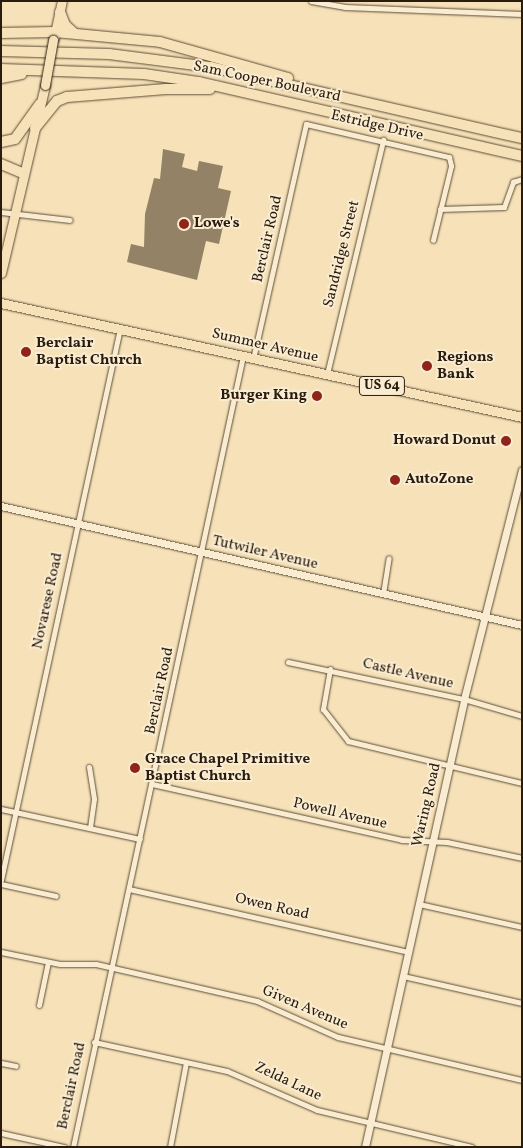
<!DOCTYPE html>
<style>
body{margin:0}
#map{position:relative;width:523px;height:1148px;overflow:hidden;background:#f6e1b8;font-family:Vollkorn,serif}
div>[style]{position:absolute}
.building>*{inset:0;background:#948266}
.roads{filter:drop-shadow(0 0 1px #5c4d38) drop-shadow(0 0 1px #5c4d38)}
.minor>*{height:5px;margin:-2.5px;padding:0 2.5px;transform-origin:2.5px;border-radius:2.5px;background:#f9ecd1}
.tertiary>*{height:7px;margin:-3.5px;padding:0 3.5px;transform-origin:3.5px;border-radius:3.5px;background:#f9ecd1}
.primary>*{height:9px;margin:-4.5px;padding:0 4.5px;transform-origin:4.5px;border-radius:4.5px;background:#f6e1b8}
.motorway>*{height:10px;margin:-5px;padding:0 5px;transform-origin:5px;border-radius:5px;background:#f6e1b8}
.bridges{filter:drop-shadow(0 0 1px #291c0e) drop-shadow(0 0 1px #291c0e)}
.primary-bridge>*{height:9px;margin:-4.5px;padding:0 4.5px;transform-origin:4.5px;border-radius:4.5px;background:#f6e1b8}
.dots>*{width:14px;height:14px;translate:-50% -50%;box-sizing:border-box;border:2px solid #f9ecd1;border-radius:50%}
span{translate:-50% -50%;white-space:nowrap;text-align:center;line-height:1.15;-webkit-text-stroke:4px #f9ecd1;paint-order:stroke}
.shield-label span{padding:1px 4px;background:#f9ecd1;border:1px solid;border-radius:4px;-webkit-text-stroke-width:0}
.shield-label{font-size:14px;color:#291c0e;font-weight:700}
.street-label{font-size:15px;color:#291c0e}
.poi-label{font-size:15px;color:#291c0e;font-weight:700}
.left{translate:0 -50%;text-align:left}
.right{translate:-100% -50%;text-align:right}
.frame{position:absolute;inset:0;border:2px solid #291c0e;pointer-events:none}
</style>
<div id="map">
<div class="building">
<div style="clip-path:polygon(163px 149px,185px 154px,182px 167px,197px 171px,199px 161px,223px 166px,218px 188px,231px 191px,219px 244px,206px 241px,197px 280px,127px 262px,131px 244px,144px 247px,145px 214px,154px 178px,160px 179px)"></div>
</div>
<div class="roads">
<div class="minor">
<div style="left:311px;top:1px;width:35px;rotate:10deg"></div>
<div style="left:345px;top:7px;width:177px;rotate:2.3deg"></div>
<div style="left:440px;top:209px;width:64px;rotate:-1.8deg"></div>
<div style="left:504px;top:207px;width:27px;rotate:-70deg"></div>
<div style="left:513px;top:182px;width:9px;rotate:-18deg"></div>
<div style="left:1px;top:212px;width:69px;rotate:6.6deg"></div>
<div style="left:253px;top:359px;width:241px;rotate:-77.3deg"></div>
<div style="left:306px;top:124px;width:147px;rotate:13deg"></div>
<div style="left:449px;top:157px;width:9px;rotate:77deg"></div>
<div style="left:451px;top:166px;width:76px;rotate:103.7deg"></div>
<div style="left:327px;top:374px;width:241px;rotate:-76.5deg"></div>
<div style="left:383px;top:594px;width:36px;rotate:-81deg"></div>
<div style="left:288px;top:662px;width:180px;rotate:11.9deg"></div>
<div style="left:464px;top:699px;width:60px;rotate:16.3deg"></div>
<div style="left:330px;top:669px;width:41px;rotate:99.9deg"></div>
<div style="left:323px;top:709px;width:41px;rotate:52deg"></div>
<div style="left:348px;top:741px;width:179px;rotate:13.6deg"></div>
<div style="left:89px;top:767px;width:32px;rotate:81deg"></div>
<div style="left:94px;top:799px;width:28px;rotate:98deg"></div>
<div style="left:152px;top:784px;width:256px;rotate:12.6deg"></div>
<div style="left:402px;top:840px;width:45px;rotate:2.5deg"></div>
<div style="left:447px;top:842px;width:77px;rotate:12deg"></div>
<div style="left:1px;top:809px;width:142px;rotate:12.2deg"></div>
<div style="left:1px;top:880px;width:565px;rotate:-77.83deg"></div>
<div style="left:1px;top:884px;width:56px;rotate:12.3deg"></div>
<div style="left:129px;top:889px;width:286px;rotate:12.7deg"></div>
<div style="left:419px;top:904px;width:106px;rotate:12.6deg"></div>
<div style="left:1px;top:952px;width:60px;rotate:11.5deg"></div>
<div style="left:60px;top:964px;width:36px"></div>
<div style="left:96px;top:964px;width:165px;rotate:12.9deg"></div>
<div style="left:257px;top:1001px;width:89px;rotate:24deg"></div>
<div style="left:338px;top:1037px;width:189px;rotate:13.2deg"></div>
<div style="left:403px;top:976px;width:122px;rotate:12.8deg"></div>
<div style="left:39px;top:1005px;width:44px;rotate:-78.2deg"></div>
<div style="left:94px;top:1042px;width:136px;rotate:12.3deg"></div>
<div style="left:227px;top:1071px;width:98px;rotate:23.4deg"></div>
<div style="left:317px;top:1110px;width:159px;rotate:13.4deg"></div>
<div style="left:1px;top:1063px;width:15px;rotate:11deg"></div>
<div style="left:1px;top:1133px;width:65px;rotate:12.5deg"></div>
<div style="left:73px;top:1147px;width:809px;rotate:-77.87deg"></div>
<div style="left:170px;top:1147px;width:86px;rotate:-79.3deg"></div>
</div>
<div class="tertiary">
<div style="left:1px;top:506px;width:534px;rotate:12.87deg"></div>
<div style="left:365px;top:1147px;width:459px;rotate:-77.5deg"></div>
<div style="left:464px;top:699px;width:236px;rotate:-75.8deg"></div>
</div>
<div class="primary">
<div style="left:54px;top:38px;width:38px;rotate:-78deg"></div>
<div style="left:1px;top:273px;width:193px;rotate:-76.8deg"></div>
<div style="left:1px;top:303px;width:533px;rotate:12.34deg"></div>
</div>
<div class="motorway">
<div style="left:60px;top:12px;width:14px;rotate:69deg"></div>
<div style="left:65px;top:25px;width:12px;rotate:42deg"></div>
<div style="left:1px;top:33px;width:54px;rotate:-1.1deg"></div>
<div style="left:55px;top:32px;width:105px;rotate:5.4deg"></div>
<div style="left:160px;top:42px;width:133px;rotate:15.7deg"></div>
<div style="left:1px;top:51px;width:108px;rotate:1.6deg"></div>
<div style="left:109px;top:54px;width:103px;rotate:7.3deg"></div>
<div style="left:211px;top:67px;width:319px;rotate:12.9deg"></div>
<div style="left:1px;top:69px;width:143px;rotate:2deg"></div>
<div style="left:144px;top:74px;width:56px;rotate:8.3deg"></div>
<div style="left:199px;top:82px;width:331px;rotate:12.9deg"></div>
<div style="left:1px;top:78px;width:21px;rotate:-11deg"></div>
<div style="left:35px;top:128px;width:35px;rotate:-51deg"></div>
<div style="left:57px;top:101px;width:11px;rotate:-22deg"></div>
<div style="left:67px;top:97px;width:99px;rotate:-4.6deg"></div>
<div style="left:166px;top:89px;width:44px"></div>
<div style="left:1px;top:142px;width:14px;rotate:-12deg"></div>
<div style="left:15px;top:139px;width:43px;rotate:-54.5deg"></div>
<div style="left:1px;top:164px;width:25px;rotate:23deg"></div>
</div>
</div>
<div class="bridges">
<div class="primary-bridge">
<div style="left:45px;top:85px;width:46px;rotate:-79.9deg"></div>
</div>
</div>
<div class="dots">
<div style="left:184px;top:224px;background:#8f2418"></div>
<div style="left:26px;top:352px;background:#8f2418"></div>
<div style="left:427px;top:366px;background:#8f2418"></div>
<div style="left:317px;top:396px;background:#8f2418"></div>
<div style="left:506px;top:441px;background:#8f2418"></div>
<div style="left:395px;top:480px;background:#8f2418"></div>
<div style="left:135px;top:768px;background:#8f2418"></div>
</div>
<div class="shield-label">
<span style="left:382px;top:386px">US 64</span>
</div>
<div class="street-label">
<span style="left:267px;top:82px;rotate:12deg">Sam Cooper Boulevard</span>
<span style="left:377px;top:126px;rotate:13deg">Estridge Drive</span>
<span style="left:268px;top:239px;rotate:-77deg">Berclair Road</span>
<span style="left:342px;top:254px;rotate:-76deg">Sandridge Street</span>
<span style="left:265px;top:346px;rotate:13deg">Summer Avenue</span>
<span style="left:265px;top:553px;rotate:13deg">Tutwiler Avenue</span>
<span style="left:48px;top:601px;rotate:-78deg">Novarese Road</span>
<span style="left:408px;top:674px;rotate:13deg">Castle Avenue</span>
<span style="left:160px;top:691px;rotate:-78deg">Berclair Road</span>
<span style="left:427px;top:805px;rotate:-77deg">Waring Road</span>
<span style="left:340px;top:814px;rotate:13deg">Powell Avenue</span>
<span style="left:272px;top:907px;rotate:13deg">Owen Road</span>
<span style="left:305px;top:1008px;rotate:23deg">Given Avenue</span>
<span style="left:288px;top:1082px;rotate:25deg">Zelda Lane</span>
<span style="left:72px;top:1086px;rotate:-78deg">Berclair Road</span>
</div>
<div class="poi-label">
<span class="left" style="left:194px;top:224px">Lowe's</span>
<span class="left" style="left:36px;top:352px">Berclair<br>Baptist Church</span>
<span class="left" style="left:437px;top:366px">Regions<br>Bank</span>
<span class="right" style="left:307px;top:396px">Burger King</span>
<span class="right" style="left:496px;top:441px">Howard Donut</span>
<span class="left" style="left:405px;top:480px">AutoZone</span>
<span class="left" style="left:145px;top:768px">Grace Chapel Primitive<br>Baptist Church</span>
</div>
<div class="frame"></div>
</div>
